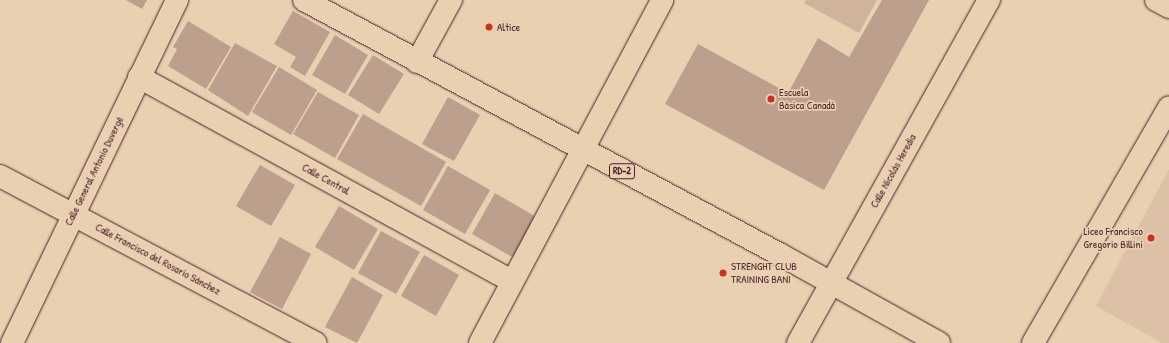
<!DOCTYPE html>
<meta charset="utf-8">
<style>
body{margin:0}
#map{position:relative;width:1169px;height:343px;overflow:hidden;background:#e9d0b1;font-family:"Patrick Hand",sans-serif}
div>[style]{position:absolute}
.built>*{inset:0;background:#dcc1a6}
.green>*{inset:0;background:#cfb49b}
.building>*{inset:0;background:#bc9f8c}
.roads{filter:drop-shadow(0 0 1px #4a1f2b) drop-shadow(0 0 1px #4a1f2b)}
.street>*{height:22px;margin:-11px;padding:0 11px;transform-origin:11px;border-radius:11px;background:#e9d0b1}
.secondary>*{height:22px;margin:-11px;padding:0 11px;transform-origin:11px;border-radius:11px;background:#e9d0b1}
.primary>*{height:22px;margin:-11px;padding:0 11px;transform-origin:11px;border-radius:11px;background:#e9d0b1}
.dots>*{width:11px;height:11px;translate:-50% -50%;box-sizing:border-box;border:2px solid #e9d0b1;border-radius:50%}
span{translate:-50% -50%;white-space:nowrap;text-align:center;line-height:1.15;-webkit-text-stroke:3.5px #e9d0b1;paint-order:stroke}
.shield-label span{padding:1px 3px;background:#e9d0b1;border:1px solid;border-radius:3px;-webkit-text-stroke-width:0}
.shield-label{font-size:10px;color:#4a1f2b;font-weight:700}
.poi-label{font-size:11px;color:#4a1f2b}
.left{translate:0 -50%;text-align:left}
.right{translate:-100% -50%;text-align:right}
.street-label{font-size:11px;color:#4a1f2b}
</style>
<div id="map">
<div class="built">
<div style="clip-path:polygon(1169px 169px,1169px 343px,1162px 343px,1096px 306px)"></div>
</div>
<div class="green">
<div style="clip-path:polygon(806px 0,877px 0,859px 33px,804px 3px)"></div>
</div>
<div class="building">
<div style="clip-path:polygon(126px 0,147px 0,142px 9px)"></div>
<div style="clip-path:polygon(882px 0,929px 0,824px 190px,665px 104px,698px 44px,788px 93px,818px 38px,849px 57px)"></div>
<div style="clip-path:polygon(293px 11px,330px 32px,305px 76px,290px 67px,296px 57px,274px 44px)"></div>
<div style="clip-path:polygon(188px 21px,231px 47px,206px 89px,168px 66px,177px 49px,173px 47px)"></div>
<div style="clip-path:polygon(335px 35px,368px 55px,345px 94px,312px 75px)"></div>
<div style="clip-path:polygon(235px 43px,277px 66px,248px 116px,208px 90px)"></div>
<div style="clip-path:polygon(373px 55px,404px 74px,379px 114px,348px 95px)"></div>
<div style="clip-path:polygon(279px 67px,317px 90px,291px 135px,252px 112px)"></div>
<div style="clip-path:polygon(318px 92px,359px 115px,335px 158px,293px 134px)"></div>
<div style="clip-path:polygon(448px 97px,480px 115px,454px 161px,422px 144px)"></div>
<div style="clip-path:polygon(363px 114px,446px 162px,421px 206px,337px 159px)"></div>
<div style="clip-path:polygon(260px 165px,295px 185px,271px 226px,236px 206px)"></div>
<div style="clip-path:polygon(448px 166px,490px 190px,465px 234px,423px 210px)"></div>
<div style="clip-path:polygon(495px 193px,538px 218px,514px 258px,472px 234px)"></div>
<div style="clip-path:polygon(339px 206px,378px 229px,354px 270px,315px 247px)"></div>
<div style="clip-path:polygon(381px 231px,420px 252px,396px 294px,358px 273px)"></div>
<div style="clip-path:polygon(280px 237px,311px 254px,282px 309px,250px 292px)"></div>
<div style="clip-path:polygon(424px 255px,459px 275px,436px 316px,401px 296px)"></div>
<div style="clip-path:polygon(352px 277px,383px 295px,357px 343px,325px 327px)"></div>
</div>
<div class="roads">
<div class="street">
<div style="left:1156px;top:0;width:15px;rotate:28deg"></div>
<div style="left:417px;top:62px;width:71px;rotate:-61.3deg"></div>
<div style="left:139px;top:77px;width:425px;rotate:28.7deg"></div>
<div style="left:0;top:176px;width:357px;rotate:27.9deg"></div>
<div style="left:12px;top:343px;width:381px;rotate:-64.3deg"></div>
<div style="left:480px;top:343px;width:388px;rotate:-62deg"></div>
<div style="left:798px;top:343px;width:393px;rotate:-60.9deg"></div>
</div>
<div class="secondary">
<div style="left:1033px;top:343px;width:272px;rotate:-60deg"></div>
</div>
<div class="primary">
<div style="left:304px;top:0;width:541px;rotate:28.13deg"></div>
<div style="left:781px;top:255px;width:181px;rotate:29.1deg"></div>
</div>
</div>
<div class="dots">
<div style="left:489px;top:27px;background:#c8321e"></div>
<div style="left:771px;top:99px;background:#c8321e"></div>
<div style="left:1151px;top:238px;background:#c8321e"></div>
<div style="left:723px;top:273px;background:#c8321e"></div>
</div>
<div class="shield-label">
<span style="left:622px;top:171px">RD-2</span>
</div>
<div class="poi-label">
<span class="left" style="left:497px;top:27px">Altice</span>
<span class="left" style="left:779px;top:99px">Escuela<br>Básica Canadá</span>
<span class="right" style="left:1143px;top:238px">Liceo Francisco<br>Gregorio Billini</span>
<span class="left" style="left:731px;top:273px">STRENGHT CLUB<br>TRAINING BANI</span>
</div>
<div class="street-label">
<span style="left:94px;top:171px;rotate:-64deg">Calle General Antonio Duvergé</span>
<span style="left:893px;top:171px;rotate:-61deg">Calle Nicolás Heredia</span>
<span style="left:326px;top:179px;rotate:29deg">Calle Central</span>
<span style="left:158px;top:259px;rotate:28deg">Calle Francisco del Rosario Sánchez</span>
</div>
</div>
